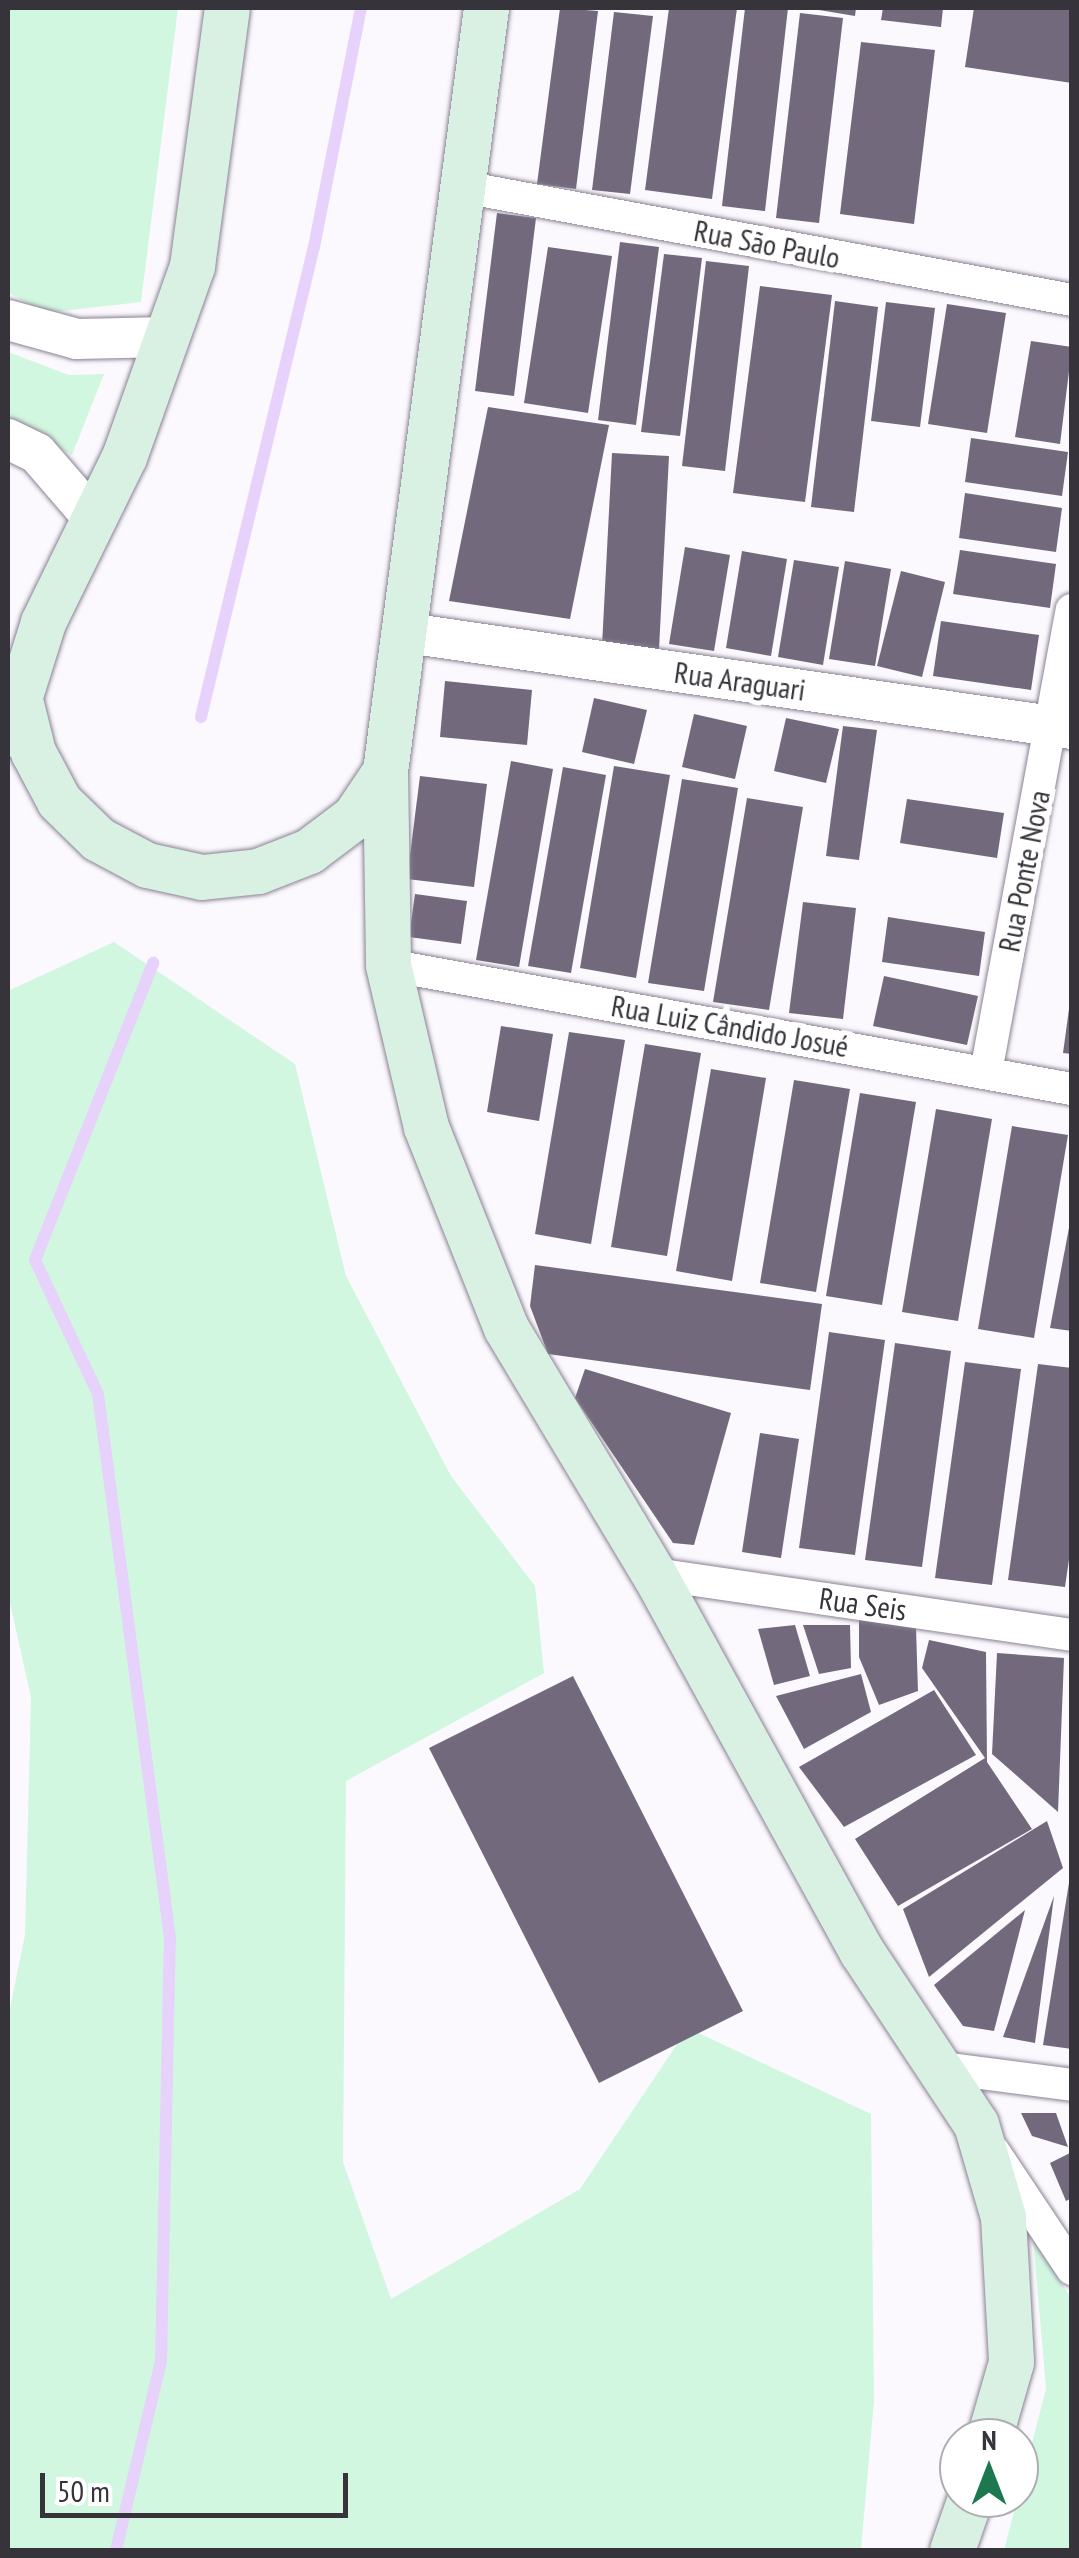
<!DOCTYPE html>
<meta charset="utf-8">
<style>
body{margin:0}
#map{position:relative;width:1079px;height:2558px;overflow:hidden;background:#fbf9fd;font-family:"PT Sans Narrow",sans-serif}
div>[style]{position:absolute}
.green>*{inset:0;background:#d2f7e0}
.stream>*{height:12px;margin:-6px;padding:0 6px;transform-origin:6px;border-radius:6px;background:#e7d2fb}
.building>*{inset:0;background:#73697c}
.roads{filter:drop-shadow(0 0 2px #8b8194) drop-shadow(0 0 2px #8b8194)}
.minor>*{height:32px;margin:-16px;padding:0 16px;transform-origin:16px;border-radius:16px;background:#fff}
.tertiary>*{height:40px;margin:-20px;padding:0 20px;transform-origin:20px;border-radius:20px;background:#fff}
.secondary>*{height:45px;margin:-22.5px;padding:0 22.5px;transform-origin:22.5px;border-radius:22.5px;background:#d8f1e3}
span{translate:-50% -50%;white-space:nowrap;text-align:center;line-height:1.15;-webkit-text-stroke:10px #fff;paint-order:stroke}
.street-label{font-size:30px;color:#37333b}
.frame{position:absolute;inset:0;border:10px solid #37333b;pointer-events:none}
.north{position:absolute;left:939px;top:2418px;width:100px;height:100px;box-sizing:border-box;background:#fff;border:2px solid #afadb1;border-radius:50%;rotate:0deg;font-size:28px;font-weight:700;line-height:40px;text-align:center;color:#37333b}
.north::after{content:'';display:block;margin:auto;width:35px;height:45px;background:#1c794f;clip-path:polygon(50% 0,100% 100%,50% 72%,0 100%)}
.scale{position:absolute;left:40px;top:2473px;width:308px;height:45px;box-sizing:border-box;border:5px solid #37333b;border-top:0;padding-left:12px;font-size:30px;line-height:35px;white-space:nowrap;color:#37333b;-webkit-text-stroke:8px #fff;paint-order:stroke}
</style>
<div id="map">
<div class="green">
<div style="clip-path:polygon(8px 8px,178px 8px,141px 302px,44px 313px,8px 292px)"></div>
<div style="clip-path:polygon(8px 352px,69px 375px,104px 374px,72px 455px,8px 419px)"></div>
<div style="clip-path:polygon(114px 942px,295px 1064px,346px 1276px,451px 1476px,535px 1586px,544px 1673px,346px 1781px,343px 2162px,391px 2299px,580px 2189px,688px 2028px,871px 2114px,874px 2401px,861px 2550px,8px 2550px,8px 2018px,25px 1935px,31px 1697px,8px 1594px,8px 991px)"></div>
<div style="clip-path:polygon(1033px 2238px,1071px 2298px,1071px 2550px,1004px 2550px,1046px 2389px)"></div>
</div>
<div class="stream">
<div style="left:201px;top:717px;width:483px;rotate:-76.5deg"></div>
<div style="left:314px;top:247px;width:244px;rotate:-78.9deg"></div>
<div style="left:116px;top:2550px;width:194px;rotate:-76.6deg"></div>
<div style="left:161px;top:2361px;width:423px;rotate:-88.8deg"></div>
<div style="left:170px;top:1938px;width:549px;rotate:-97.54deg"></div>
<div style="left:98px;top:1394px;width:148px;rotate:-115.2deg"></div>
<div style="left:35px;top:1260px;width:320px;rotate:-68.3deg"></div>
</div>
<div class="building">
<div style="clip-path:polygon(560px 8px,598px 11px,576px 189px,537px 184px)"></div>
<div style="clip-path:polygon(669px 8px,737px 8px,712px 199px,645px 190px)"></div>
<div style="clip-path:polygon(745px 8px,788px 8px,765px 211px,722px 206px)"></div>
<div style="clip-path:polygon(807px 8px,856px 8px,855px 16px)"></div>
<div style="clip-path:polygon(883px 8px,943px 8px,941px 27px,881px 20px)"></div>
<div style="clip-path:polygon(974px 8px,1072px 8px,1072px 83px,965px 67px)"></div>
<div style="clip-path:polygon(614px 12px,653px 16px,630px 194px,592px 190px)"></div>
<div style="clip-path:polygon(800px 13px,843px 18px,819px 223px,776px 218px)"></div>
<div style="clip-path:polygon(861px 42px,935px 50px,914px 224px,840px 214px)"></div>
<div style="clip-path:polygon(497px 213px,536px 218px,514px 396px,475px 391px)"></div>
<div style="clip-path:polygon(620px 242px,659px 247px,636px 425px,598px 420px)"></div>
<div style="clip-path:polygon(548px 247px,612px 256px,588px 413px,524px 403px)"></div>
<div style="clip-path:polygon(664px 254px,702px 258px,680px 436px,641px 432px)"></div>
<div style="clip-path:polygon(706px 261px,749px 266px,725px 471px,682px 466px)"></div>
<div style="clip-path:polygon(760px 286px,832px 295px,805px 502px,733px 493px)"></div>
<div style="clip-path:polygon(835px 301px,878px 307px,854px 512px,811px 507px)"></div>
<div style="clip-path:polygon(886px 302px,935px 308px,920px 427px,871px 421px)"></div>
<div style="clip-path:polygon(947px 304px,1006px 313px,987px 433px,928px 424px)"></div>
<div style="clip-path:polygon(1031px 341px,1072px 347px,1060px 444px,1015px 437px)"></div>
<div style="clip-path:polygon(488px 407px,609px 425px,570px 619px,449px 601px)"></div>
<div style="clip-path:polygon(971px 438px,1068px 452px,1062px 496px,965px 482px)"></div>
<div style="clip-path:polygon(612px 453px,669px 456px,659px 649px,602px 646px)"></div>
<div style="clip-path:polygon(965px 493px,1062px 508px,1056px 552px,959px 538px)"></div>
<div style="clip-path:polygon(685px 547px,730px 555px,714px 651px,669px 644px)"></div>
<div style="clip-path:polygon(960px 550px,1056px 564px,1050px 608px,953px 594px)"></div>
<div style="clip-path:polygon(742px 551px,787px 559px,771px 656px,726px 648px)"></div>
<div style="clip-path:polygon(794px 560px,839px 567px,823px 665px,778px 657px)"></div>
<div style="clip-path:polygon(845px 561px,891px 569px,875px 666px,829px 659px)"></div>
<div style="clip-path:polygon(901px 571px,945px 582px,922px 677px,877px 666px)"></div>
<div style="clip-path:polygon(941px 621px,1039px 635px,1031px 690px,933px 676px)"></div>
<div style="clip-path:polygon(445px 681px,532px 690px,527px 745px,440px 737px)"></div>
<div style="clip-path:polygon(594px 698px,647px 710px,634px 764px,582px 752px)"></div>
<div style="clip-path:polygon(694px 714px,747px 726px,735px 779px,682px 767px)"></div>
<div style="clip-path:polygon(786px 718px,839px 729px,826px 783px,774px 771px)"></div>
<div style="clip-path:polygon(843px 726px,877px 730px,859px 860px,826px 856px)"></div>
<div style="clip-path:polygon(511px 761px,553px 769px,519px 967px,476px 960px)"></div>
<div style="clip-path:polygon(614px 766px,670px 775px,636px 978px,580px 968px)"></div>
<div style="clip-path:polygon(563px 767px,606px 775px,571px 973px,528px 966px)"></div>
<div style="clip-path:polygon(420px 776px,487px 784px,474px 887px,407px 879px)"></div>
<div style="clip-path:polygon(682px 779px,738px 788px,704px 991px,648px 983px)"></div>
<div style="clip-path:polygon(747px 798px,803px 807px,769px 1010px,713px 1002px)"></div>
<div style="clip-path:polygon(907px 799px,1004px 813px,997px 858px,900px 843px)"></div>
<div style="clip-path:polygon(415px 894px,467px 901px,461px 944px,409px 937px)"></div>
<div style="clip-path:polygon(803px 902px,856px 908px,843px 1019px,789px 1013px)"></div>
<div style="clip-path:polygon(888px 917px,985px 932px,979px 976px,882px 962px)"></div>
<div style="clip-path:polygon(884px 976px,978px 996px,967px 1045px,873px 1026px)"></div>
<div style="clip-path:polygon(1069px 1009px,1072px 1009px,1072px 1054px,1063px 1053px)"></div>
<div style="clip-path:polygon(501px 1026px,553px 1034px,539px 1121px,487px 1112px)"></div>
<div style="clip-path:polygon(569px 1032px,625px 1040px,591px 1244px,535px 1234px)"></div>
<div style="clip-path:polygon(645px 1044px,701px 1053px,667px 1256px,611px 1247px)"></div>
<div style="clip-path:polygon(711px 1069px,766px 1078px,732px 1281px,676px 1271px)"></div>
<div style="clip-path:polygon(794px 1080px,850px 1089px,816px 1292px,760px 1283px)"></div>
<div style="clip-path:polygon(860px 1093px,916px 1102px,882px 1305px,826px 1296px)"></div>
<div style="clip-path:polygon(936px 1109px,992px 1119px,958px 1321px,902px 1312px)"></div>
<div style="clip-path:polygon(1012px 1126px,1068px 1135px,1034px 1338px,978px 1329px)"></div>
<div style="clip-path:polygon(1072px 1212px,1072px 1331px,1050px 1328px)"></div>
<div style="clip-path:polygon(535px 1265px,822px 1304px,810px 1390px,548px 1354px,530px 1306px)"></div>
<div style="clip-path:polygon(829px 1332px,885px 1340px,855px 1555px,799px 1548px)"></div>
<div style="clip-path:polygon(895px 1343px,951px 1351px,922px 1567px,865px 1560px)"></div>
<div style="clip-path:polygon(965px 1362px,1021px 1369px,992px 1585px,935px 1578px)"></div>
<div style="clip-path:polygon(1038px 1364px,1072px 1368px,1072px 1539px,1065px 1587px,1008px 1580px)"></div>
<div style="clip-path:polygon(585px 1369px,731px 1413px,694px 1545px,673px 1543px,575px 1398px)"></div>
<div style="clip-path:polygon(760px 1433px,799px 1439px,781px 1558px,742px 1552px)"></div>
<div style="clip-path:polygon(859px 1616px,916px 1628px,918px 1691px,879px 1705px,859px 1657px)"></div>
<div style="clip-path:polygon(795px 1625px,810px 1676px,774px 1685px,758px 1629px)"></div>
<div style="clip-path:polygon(803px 1625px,850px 1625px,851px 1668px,819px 1674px)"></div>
<div style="clip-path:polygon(929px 1640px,986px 1652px,987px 1762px,1032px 1829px,898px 1906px,855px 1839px,985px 1758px,922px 1668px)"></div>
<div style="clip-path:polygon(997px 1653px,1064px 1658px,1058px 1812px,992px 1754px)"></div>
<div style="clip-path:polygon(861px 1674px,871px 1712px,804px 1749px,776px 1696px)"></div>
<div style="clip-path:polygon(573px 1676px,743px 2011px,599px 2083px,429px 1748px)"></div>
<div style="clip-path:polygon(934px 1690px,976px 1755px,844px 1827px,799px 1767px)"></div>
<div style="clip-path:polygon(1047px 1821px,1063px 1868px,929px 1977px,903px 1909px)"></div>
<div style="clip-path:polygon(1072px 1864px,1072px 2049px,1043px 2045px)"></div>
<div style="clip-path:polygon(1054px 1896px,1035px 2043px,1003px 2037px)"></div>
<div style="clip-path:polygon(1025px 1910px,994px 2031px,963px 2026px,934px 1985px)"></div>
<div style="clip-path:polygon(1021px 2113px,1056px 2113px,1068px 2147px,1032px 2136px)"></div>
<div style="clip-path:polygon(1072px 2152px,1072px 2198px,1066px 2201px,1050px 2163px)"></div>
</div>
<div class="roads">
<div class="minor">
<div style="left:463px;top:187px;width:619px;rotate:10.51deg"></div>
<div style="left:388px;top:965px;width:695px;rotate:10.28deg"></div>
<div style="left:986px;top:1072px;width:470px;rotate:-79.5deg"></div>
<div style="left:654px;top:1574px;width:422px;rotate:8.3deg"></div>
<div style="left:934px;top:2067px;width:139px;rotate:7.4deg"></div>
<div style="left:994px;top:2152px;width:141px;rotate:56.3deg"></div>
</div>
<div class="tertiary">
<div style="left:8px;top:320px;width:72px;rotate:15.4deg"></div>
<div style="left:77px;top:339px;width:90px;rotate:-1.3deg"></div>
<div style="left:8px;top:439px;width:32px;rotate:26deg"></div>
<div style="left:37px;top:453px;width:87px;rotate:49.2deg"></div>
<div style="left:407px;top:633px;width:672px;rotate:8.21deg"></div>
</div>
<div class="secondary">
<div style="left:486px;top:8px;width:770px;rotate:97.54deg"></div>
<div style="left:385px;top:771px;width:194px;rotate:89.1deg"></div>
<div style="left:388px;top:965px;width:166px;rotate:76.8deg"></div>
<div style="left:426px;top:1127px;width:216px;rotate:68.3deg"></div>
<div style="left:506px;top:1328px;width:287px;rotate:59deg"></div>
<div style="left:654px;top:1574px;width:431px;rotate:61.2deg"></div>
<div style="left:862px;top:1952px;width:206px;rotate:56.5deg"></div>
<div style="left:976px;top:2124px;width:97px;rotate:73.8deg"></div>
<div style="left:1003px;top:2217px;width:145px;rotate:86.8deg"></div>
<div style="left:1011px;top:2362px;width:79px;rotate:106.1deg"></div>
<div style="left:20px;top:700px;width:54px;rotate:76deg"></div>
<div style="left:33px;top:752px;width:55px;rotate:62deg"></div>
<div style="left:59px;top:801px;width:54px;rotate:44.3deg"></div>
<div style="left:98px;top:839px;width:55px;rotate:28deg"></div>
<div style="left:147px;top:865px;width:56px;rotate:12.3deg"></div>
<div style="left:202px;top:877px;width:56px;rotate:-6.1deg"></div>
<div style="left:258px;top:871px;width:55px;rotate:-21.4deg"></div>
<div style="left:309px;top:851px;width:56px;rotate:-37.1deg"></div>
<div style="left:354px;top:817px;width:55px;rotate:-56deg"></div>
<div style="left:8px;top:734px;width:117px;rotate:-72.6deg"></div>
<div style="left:43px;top:622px;width:184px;rotate:-63.9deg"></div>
<div style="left:124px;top:457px;width:203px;rotate:-70.4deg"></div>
<div style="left:192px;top:266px;width:260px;rotate:-82.3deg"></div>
<div style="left:952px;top:2550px;width:55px;rotate:-70.9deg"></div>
</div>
</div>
<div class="street-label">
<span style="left:767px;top:244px;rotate:11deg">Rua São Paulo</span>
<span style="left:740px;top:681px;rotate:8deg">Rua Araguari</span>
<span style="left:1024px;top:871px;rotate:-79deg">Rua Ponte Nova</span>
<span style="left:730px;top:1026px;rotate:10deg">Rua Luiz Cândido Josué</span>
<span style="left:863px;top:1604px;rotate:8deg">Rua Seis</span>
</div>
<div class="frame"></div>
<div class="north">N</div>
<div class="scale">50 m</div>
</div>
